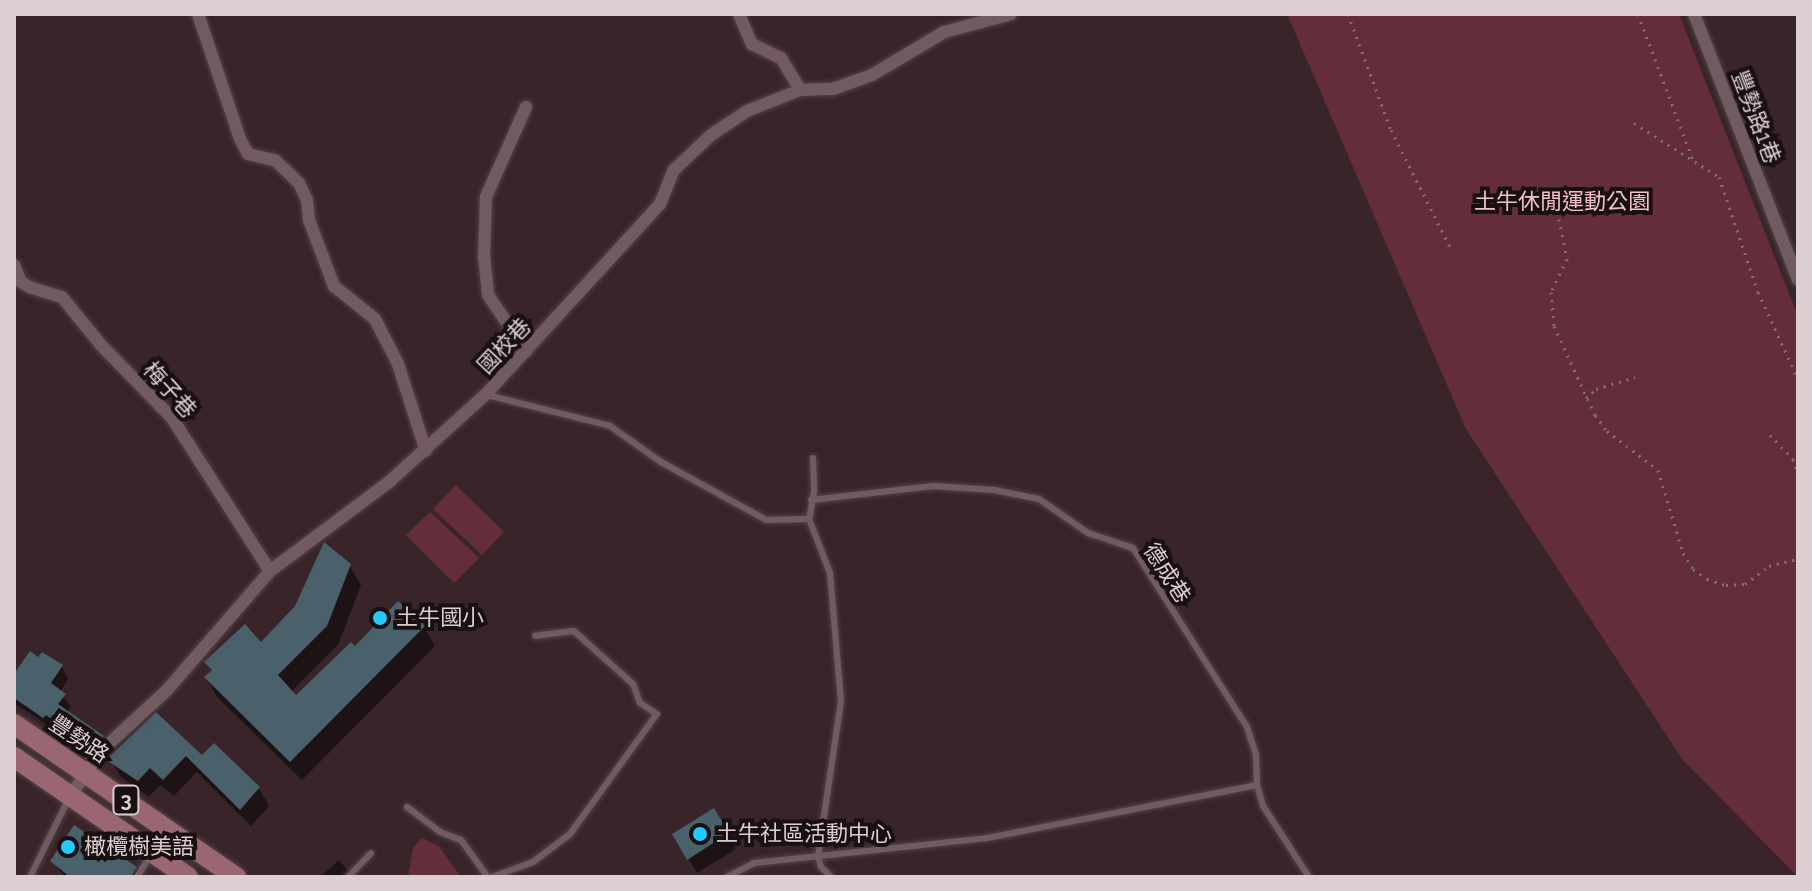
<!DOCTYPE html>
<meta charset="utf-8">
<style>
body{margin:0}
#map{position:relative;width:1812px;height:891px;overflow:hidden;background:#382429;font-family:Raleway,"Noto Sans TC",sans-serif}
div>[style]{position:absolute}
.green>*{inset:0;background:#632d3b}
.shadow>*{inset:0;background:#0007}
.building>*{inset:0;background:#4a606a}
.path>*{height:3px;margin-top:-1.5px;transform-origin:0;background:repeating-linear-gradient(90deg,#806f73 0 2px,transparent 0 8px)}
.roads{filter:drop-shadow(0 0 2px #544347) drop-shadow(0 0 2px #544347)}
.service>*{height:6px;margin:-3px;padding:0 3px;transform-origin:3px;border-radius:3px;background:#725b60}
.minor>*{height:12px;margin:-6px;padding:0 6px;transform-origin:6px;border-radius:6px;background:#725b60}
.primary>*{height:20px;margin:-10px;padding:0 10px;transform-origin:10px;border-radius:10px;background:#9a6673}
.dots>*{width:22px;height:22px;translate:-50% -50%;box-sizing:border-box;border:4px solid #191012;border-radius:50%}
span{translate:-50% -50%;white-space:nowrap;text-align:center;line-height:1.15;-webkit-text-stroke:8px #191012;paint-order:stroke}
.shield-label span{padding:2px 6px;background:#191012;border:2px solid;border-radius:6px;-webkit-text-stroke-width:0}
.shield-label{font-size:20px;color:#dcced1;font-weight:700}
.street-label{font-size:22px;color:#dcced1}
.park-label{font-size:22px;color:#f3bfca}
.poi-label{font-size:22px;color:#dcced1}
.left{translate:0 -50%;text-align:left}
.frame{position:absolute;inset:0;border:16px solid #dcced1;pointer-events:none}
</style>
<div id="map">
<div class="green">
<div style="clip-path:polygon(1287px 14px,1679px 14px,1798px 316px,1798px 877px,1682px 759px,1466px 429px)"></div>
<div style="clip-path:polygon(456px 485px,504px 532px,482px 555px,433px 509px)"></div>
<div style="clip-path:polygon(430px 512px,479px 558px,454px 583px,406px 535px)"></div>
<div style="clip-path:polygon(422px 838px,439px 846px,461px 877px,408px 877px,413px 848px)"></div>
</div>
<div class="shadow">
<div style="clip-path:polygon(349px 565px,361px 585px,338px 645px,291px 692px,296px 698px,356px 649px,424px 627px,435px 646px,302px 780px,217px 697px,206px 677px,212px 672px,207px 662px,261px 645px)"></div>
<div style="clip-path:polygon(62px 667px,68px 679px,60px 692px,71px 707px,67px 712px,103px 737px,110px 749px,100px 759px,14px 703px,14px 677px)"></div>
<div style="clip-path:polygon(156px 715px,202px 758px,259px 788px,269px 806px,251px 826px,197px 772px,174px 796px,160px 785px,149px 797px,120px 776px,110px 759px)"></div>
<div style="clip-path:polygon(714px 810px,736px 849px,697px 873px,674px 835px)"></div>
<div style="clip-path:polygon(339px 860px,349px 872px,345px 877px,320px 877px)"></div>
<div style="clip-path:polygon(53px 861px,135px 868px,140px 877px,65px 877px)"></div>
</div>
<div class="building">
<div style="clip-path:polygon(324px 542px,351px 564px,327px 626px,278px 675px,296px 695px,351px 642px,355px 646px,398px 601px,425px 626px,290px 762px,204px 677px,212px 670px,204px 662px,245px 624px,261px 642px,295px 606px)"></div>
<div style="clip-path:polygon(30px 651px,38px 657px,42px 652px,63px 665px,51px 683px,66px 694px,58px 704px,104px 736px,92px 748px,46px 715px,43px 718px,14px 698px,14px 674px)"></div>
<div style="clip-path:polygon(156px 712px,202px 755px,214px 743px,260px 787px,240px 810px,186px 756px,163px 780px,150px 768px,138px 781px,106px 760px)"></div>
<div style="clip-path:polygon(714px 808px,729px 833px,687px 860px,672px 834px)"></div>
<div style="clip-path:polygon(74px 825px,137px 867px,131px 877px,70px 877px,50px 861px)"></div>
</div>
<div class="path">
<div style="left:1348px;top:14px;width:124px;rotate:69.7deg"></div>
<div style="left:1391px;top:130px;width:133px;rotate:63.2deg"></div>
<div style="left:1638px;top:14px;width:156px;rotate:69.4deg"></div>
<div style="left:1634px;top:123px;width:101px;rotate:32.4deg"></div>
<div style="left:1719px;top:177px;width:121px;rotate:71.3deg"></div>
<div style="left:1758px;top:292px;width:96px;rotate:65.3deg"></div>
<div style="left:1559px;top:219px;width:41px;rotate:78.7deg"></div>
<div style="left:1567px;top:259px;width:37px;rotate:116deg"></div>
<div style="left:1551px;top:292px;width:34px;rotate:85deg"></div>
<div style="left:1554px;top:326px;width:98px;rotate:65.3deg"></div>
<div style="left:1595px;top:415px;width:20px;rotate:53deg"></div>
<div style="left:1607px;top:431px;width:64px;rotate:37.4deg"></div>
<div style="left:1658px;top:470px;width:87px;rotate:73.2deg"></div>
<div style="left:1683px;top:553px;width:19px;rotate:58deg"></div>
<div style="left:1693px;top:569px;width:17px;rotate:36deg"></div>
<div style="left:1707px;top:579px;width:20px;rotate:18deg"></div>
<div style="left:1726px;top:585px;width:19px;rotate:-3deg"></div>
<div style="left:1745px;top:584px;width:30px;rotate:-37deg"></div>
<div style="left:1769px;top:566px;width:30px;rotate:-14deg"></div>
<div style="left:1586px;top:398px;width:13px;rotate:-42deg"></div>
<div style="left:1596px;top:389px;width:41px;rotate:-17.1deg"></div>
<div style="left:1770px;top:435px;width:33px;rotate:46deg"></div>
<div style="left:1793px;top:459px;width:15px;rotate:70deg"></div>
</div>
<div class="roads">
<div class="service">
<div style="left:487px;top:395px;width:127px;rotate:14.1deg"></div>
<div style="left:610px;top:426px;width:62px;rotate:35.2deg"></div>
<div style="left:661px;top:462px;width:120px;rotate:28.9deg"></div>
<div style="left:766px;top:520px;width:43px;rotate:-1.3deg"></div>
<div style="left:813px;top:458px;width:34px;rotate:88deg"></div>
<div style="left:814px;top:492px;width:27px;rotate:100deg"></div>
<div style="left:809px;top:519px;width:58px;rotate:68.7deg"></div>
<div style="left:830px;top:573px;width:128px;rotate:85.1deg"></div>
<div style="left:841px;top:701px;width:157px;rotate:98.4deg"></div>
<div style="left:818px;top:856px;width:11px;rotate:75deg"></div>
<div style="left:821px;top:867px;width:14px;rotate:45deg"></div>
<div style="left:811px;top:500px;width:123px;rotate:-6.5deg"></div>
<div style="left:933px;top:486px;width:61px;rotate:3.8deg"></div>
<div style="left:994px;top:490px;width:46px;rotate:11.3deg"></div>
<div style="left:1039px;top:499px;width:60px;rotate:34.8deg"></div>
<div style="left:1088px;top:533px;width:47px;rotate:18.4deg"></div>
<div style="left:1133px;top:548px;width:212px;rotate:57.5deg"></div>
<div style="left:1247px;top:727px;width:29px;rotate:72deg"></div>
<div style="left:1256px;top:755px;width:30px;rotate:88deg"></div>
<div style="left:1257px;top:785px;width:22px;rotate:74deg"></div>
<div style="left:1263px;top:806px;width:85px;rotate:57.1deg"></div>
<div style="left:407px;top:807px;width:41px;rotate:37.1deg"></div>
<div style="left:440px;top:832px;width:22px;rotate:21deg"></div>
<div style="left:461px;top:840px;width:46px;rotate:53.9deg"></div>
<div style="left:30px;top:877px;width:88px;rotate:-63.7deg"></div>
<div style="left:137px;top:877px;width:26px;rotate:-58deg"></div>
<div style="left:348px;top:877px;width:33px;rotate:-46deg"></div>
<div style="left:492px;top:877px;width:44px;rotate:-20.1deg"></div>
<div style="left:533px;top:862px;width:46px;rotate:-37.1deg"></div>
<div style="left:570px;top:834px;width:148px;rotate:-54.1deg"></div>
<div style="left:657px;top:714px;width:20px;rotate:-147deg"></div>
<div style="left:640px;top:703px;width:20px;rotate:-110deg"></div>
<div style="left:633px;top:684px;width:79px;rotate:-138.1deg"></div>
<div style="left:574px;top:631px;width:39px;rotate:173deg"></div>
<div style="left:727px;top:877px;width:30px;rotate:-27deg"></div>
<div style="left:754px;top:863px;width:234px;rotate:-6.1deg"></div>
<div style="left:987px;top:838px;width:275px;rotate:-11.1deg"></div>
</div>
<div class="minor">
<div style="left:198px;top:14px;width:132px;rotate:71.4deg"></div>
<div style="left:240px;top:139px;width:17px;rotate:62deg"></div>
<div style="left:248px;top:154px;width:28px;rotate:13deg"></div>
<div style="left:275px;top:160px;width:33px;rotate:44deg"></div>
<div style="left:299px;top:183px;width:19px;rotate:65deg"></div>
<div style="left:307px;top:200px;width:20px;rotate:84deg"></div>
<div style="left:309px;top:220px;width:71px;rotate:69.3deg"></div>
<div style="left:334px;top:286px;width:53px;rotate:38.8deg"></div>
<div style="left:375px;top:319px;width:51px;rotate:62.9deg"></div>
<div style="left:398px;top:364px;width:91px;rotate:72.2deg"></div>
<div style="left:739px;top:14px;width:33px;rotate:67deg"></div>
<div style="left:752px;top:44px;width:32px;rotate:26deg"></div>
<div style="left:781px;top:58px;width:37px;rotate:59deg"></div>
<div style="left:1694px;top:14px;width:285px;rotate:68.6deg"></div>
<div style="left:526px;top:107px;width:98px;rotate:114deg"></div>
<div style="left:486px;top:197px;width:59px;rotate:91.9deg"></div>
<div style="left:484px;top:256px;width:39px;rotate:84deg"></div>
<div style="left:488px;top:295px;width:68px;rotate:55.8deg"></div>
<div style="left:14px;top:265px;width:18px;rotate:68deg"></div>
<div style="left:21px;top:282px;width:9px;rotate:32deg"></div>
<div style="left:29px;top:287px;width:34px;rotate:17deg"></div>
<div style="left:62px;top:297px;width:62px;rotate:50.9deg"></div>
<div style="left:101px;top:345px;width:102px;rotate:45.8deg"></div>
<div style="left:172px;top:418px;width:182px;rotate:57.4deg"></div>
<div style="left:71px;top:795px;width:53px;rotate:-55.7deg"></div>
<div style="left:101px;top:751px;width:90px;rotate:-42.7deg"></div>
<div style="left:167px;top:690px;width:157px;rotate:-49.1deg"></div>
<div style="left:270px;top:571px;width:149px;rotate:-36.8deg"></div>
<div style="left:389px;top:482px;width:131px;rotate:-42.2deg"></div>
<div style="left:486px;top:394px;width:258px;rotate:-47.5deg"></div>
<div style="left:660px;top:204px;width:37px;rotate:-68deg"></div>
<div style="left:674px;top:170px;width:51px;rotate:-43.4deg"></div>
<div style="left:711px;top:135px;width:43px;rotate:-33.7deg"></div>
<div style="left:747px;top:111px;width:57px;rotate:-21.6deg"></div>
<div style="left:800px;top:90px;width:33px;rotate:-2deg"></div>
<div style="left:833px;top:89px;width:41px;rotate:-19.7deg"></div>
<div style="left:872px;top:75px;width:84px;rotate:-30.8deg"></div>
<div style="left:944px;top:32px;width:69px;rotate:-15deg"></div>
</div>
<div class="primary">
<div style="left:14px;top:724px;width:270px;rotate:34.6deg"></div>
<div style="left:14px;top:757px;width:211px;rotate:34.6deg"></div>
</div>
</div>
<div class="dots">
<div style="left:380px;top:618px;background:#24c9fe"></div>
<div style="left:700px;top:834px;background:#24c9fe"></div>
<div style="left:68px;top:847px;background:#24c9fe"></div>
</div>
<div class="shield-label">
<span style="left:126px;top:800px">3</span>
</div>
<div class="street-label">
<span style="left:1756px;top:117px;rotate:69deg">豐勢路1巷</span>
<span style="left:504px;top:346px;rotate:-47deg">國校巷</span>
<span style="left:170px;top:390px;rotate:48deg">梅子巷</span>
<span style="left:1167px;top:573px;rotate:57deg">德成巷</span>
<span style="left:79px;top:739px;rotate:34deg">豐勢路</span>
</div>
<div class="park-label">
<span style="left:1562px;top:202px">土牛休閒運動公園</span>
</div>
<div class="poi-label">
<span class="left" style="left:396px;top:618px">土牛國小</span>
<span class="left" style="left:716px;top:834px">土牛社區活動中心</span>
<span class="left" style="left:84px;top:847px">橄欖樹美語</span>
</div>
<div class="frame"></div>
</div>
